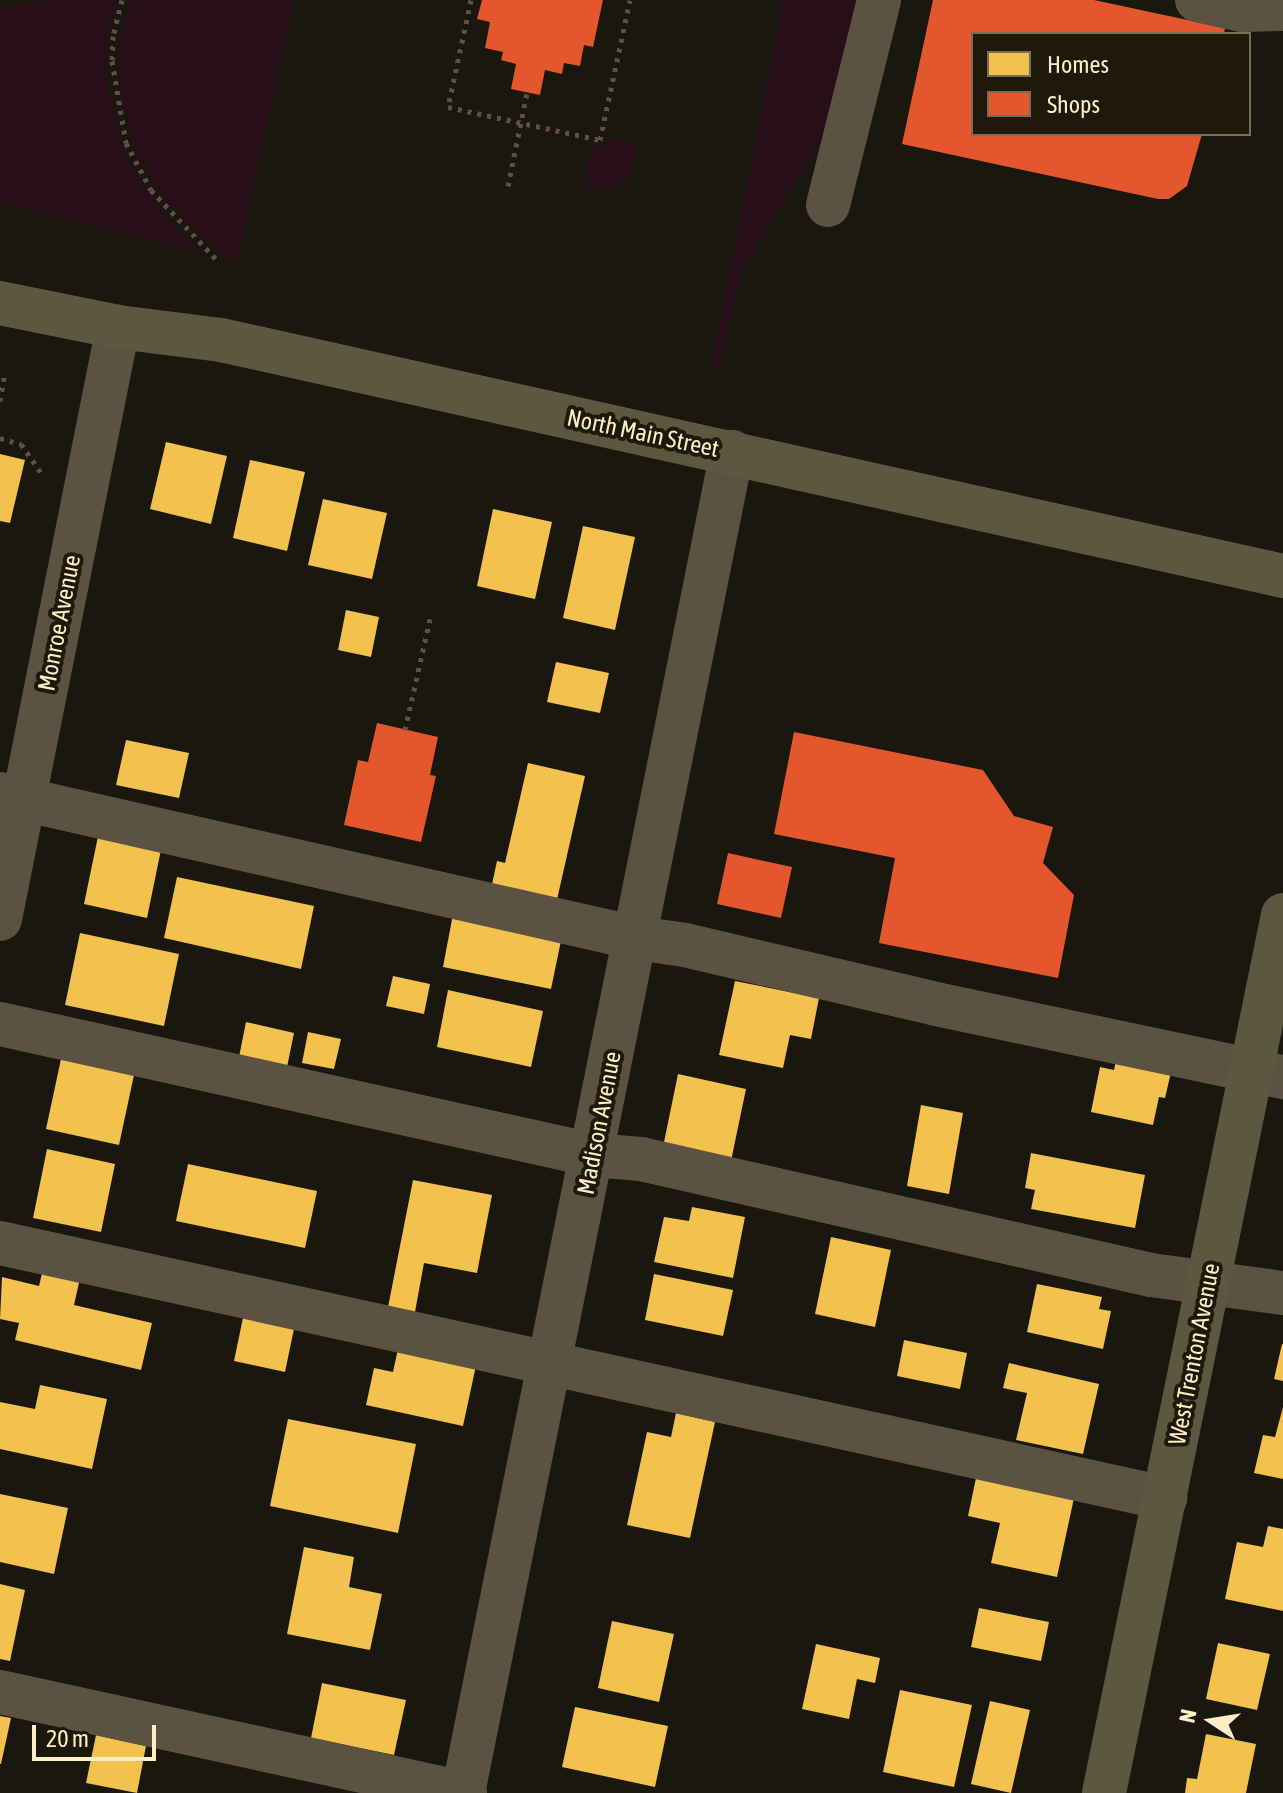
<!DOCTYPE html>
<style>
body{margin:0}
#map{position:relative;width:1283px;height:1793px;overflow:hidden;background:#1a170e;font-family:"Asap Condensed",sans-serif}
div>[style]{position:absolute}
.green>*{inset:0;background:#270e18}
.homes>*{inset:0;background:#f2c14e}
.shops>*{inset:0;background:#e4572e}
.path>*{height:5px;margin-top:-2.5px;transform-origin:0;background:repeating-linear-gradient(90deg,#624d4a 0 4px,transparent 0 10px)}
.minor>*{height:44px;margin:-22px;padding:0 22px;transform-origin:22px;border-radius:22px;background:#5b5242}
.major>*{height:44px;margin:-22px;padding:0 22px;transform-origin:22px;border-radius:22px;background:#5b583f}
span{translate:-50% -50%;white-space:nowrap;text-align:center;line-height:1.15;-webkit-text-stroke:8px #1e190a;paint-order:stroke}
.street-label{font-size:24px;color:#ffedc7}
.legend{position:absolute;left:971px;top:32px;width:280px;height:104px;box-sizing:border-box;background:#1e190a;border:2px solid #786e56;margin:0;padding:10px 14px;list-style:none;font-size:24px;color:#ffedc7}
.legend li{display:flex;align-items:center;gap:16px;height:40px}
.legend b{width:40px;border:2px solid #786e56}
.north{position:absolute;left:1171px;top:1681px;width:80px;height:80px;-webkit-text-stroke:6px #1e190a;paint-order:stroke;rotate:282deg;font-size:22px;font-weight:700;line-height:32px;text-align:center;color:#ffedc7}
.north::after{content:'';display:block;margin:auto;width:28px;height:36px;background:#ffedc7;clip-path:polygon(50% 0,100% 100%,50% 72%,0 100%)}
.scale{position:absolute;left:32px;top:1725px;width:124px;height:36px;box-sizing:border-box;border:4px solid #ffedc7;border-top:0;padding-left:10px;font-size:24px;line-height:28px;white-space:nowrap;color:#ffedc7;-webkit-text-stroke:6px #1e190a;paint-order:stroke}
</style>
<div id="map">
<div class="green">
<div style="clip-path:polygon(45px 0,117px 0,107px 38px,106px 59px,107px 82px,120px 141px,141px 186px,171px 223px,203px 252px,0 203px,0 8px)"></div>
<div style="clip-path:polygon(129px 0,294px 0,237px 262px,212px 247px,172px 207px,148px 174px,133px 145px,122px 99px,118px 52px)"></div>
<div style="clip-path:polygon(783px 0,857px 0,825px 134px,741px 268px,721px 363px,711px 366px)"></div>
<div style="clip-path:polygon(608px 138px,633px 143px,638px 150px,628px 179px,613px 188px,590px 184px,586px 176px,591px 146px,603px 148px)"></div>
</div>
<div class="homes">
<div style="clip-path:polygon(166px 442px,227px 456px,211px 524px,150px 509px)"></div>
<div style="clip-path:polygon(0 454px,25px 460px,10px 523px,0 521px)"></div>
<div style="clip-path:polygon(250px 460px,305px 472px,287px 551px,233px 538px)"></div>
<div style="clip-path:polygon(323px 499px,387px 513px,372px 579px,308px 565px)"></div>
<div style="clip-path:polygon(493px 509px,552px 522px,535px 599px,477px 586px)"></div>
<div style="clip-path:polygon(583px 526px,635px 537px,615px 630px,563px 618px)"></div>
<div style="clip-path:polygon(346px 610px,379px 617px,371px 657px,338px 650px)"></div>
<div style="clip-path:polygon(556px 662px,609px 673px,600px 713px,547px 702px)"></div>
<div style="clip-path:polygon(126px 740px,189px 753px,179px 798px,116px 785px)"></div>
<div style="clip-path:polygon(528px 763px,585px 776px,556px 904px,491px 889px,497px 861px,505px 863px)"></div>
<div style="clip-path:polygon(101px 822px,164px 835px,147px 918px,84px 904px)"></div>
<div style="clip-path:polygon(177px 877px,314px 906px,301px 969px,164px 938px)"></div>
<div style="clip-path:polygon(453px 914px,562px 936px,551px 989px,443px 967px)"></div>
<div style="clip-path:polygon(80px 933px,179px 954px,164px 1026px,65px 1005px)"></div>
<div style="clip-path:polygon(393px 976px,430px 984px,424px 1014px,386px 1006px)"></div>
<div style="clip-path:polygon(735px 981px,819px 998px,811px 1039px,790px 1035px,783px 1068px,719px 1055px)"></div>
<div style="clip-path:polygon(448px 990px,543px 1011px,531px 1067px,437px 1047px)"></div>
<div style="clip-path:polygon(246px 1022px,294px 1033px,286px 1072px,238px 1062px)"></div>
<div style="clip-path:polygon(308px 1032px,341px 1039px,334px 1069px,302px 1063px)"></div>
<div style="clip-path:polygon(1117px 1056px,1172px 1068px,1165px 1098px,1159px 1097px,1153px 1125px,1091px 1112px,1100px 1067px,1114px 1070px)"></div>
<div style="clip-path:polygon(61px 1059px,134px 1075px,119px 1145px,46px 1129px)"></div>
<div style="clip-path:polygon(678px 1074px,746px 1089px,731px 1161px,663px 1147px)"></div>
<div style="clip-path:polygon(921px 1105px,963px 1113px,949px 1194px,907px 1186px)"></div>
<div style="clip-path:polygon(47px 1149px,115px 1164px,101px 1232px,33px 1218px)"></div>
<div style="clip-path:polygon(1031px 1153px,1145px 1175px,1135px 1228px,1031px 1209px,1035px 1190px,1025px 1188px)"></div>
<div style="clip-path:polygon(188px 1164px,317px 1191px,305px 1248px,176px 1221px)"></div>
<div style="clip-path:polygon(413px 1180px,492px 1195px,477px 1273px,424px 1263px,415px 1312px,388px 1307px)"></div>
<div style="clip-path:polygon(692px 1207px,745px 1217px,733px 1278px,654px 1262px,664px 1217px,689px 1221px)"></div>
<div style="clip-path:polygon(831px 1237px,891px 1250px,875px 1327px,815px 1314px)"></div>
<div style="clip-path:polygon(44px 1265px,81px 1274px,74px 1305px,152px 1323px,141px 1370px,15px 1340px,19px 1323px,0 1319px,2px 1277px,39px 1286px)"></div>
<div style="clip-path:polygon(654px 1274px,733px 1290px,723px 1336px,645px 1320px)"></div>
<div style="clip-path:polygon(1037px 1284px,1102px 1297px,1099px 1309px,1111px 1311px,1103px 1349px,1027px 1332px)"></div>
<div style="clip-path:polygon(244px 1313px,295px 1324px,285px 1372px,234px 1361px)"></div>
<div style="clip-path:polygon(904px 1340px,967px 1353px,960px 1389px,897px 1376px)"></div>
<div style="clip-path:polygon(399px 1344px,477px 1361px,463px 1426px,366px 1405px,374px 1368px,393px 1372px)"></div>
<div style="clip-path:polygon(1282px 1344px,1283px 1344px,1283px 1381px,1274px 1379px)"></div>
<div style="clip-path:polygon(1009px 1363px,1099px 1384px,1083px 1454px,1016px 1440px,1027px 1393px,1003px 1388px)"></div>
<div style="clip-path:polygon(40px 1385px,107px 1399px,92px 1469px,0 1449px,0 1402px,35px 1409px)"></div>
<div style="clip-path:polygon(1283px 1407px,1283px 1479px,1254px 1473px,1263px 1435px,1275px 1437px)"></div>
<div style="clip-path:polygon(676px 1413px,715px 1422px,690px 1538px,627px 1525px,647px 1432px,671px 1437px)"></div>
<div style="clip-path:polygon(288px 1419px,416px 1444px,398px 1533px,270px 1506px)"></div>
<div style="clip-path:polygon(976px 1478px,1074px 1498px,1057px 1577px,991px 1563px,1000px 1523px,968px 1516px)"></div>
<div style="clip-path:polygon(0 1494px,68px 1508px,54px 1574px,0 1562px)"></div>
<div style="clip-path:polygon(1268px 1526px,1283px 1529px,1283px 1611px,1225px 1599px,1237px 1542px,1263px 1547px)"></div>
<div style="clip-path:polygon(304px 1547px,354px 1557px,349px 1587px,382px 1594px,370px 1650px,287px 1634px)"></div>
<div style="clip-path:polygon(0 1584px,25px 1590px,10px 1661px,0 1659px)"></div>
<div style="clip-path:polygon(979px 1608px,1049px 1622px,1041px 1661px,971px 1647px)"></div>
<div style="clip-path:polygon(612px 1621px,674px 1634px,659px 1702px,598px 1688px)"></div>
<div style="clip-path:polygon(1218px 1643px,1270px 1654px,1257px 1710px,1206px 1699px)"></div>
<div style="clip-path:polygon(816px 1644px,880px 1658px,875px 1683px,857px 1679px,849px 1719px,802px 1709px)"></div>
<div style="clip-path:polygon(322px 1683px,406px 1700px,394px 1755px,311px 1738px)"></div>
<div style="clip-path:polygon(900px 1690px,972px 1705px,954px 1787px,883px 1772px)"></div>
<div style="clip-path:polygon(990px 1701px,1030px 1710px,1011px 1793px,971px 1784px)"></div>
<div style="clip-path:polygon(575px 1707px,668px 1726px,655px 1787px,562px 1767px)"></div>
<div style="clip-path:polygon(0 1716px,11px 1718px,1px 1764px,0 1764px)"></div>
<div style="clip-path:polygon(1206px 1734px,1256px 1744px,1246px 1793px,1185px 1793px,1187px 1778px,1197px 1779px)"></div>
<div style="clip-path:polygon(96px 1735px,146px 1746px,137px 1793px,86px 1783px)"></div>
</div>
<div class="shops">
<div style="clip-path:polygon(482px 0,603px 0,593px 47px,584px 45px,580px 66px,564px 63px,562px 74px,545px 70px,540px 95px,511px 89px,516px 64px,501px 60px,503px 52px,485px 48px,490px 22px,477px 19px)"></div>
<div style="clip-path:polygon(933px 0,1094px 0,1225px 28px,1224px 34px,973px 34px,973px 134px,1202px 134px,1187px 186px,1169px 199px,1158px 199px,902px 144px)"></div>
<div style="clip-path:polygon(377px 723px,438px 737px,430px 775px,436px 776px,421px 842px,344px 825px,358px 760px,368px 762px)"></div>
<div style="clip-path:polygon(794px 732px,983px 770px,1014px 816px,1053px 827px,1043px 863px,1074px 895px,1058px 978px,879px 943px,895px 858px,774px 834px)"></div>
<div style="clip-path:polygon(728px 853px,792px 867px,781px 918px,717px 904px)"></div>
</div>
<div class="path">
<div style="left:122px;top:0;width:37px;rotate:104deg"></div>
<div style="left:113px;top:36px;width:25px;rotate:92deg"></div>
<div style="left:112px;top:61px;width:83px;rotate:80.3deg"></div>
<div style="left:126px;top:143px;width:53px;rotate:62deg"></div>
<div style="left:151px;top:190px;width:98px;rotate:46.7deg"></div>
<div style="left:471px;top:0;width:109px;rotate:102.1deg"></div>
<div style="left:448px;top:107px;width:156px;rotate:12.2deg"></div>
<div style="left:600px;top:140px;width:143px;rotate:-77.9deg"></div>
<div style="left:508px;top:186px;width:95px;rotate:-78.5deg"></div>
<div style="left:0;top:401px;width:27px;rotate:-80deg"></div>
<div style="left:0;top:438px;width:22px;rotate:16deg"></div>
<div style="left:21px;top:444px;width:35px;rotate:55deg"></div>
<div style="left:405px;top:730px;width:118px;rotate:-77.3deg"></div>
</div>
<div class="minor">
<div style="left:1197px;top:0;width:46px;rotate:12.5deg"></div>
<div style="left:1242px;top:10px;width:41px;rotate:-1.4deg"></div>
<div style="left:828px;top:205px;width:211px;rotate:-76deg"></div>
<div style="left:0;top:794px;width:652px;rotate:12.76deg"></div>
<div style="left:636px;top:938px;width:49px;rotate:8.1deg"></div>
<div style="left:685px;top:945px;width:258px;rotate:13.2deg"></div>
<div style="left:936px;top:1004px;width:355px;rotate:11.9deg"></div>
<div style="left:0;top:919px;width:604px;rotate:-78.73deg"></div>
<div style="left:0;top:1024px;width:607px;rotate:12.46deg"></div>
<div style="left:593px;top:1155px;width:48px;rotate:4.8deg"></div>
<div style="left:641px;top:1159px;width:523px;rotate:12.81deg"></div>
<div style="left:1151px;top:1275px;width:133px;rotate:7.8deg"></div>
<div style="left:0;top:1243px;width:1193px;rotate:12.35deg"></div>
<div style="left:0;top:1692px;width:476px;rotate:12.3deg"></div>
<div style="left:463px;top:1793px;width:1368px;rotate:-78.66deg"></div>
</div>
<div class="major">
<div style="left:0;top:303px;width:120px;rotate:11.5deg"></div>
<div style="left:118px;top:327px;width:104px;rotate:7.2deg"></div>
<div style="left:221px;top:340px;width:1088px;rotate:12.53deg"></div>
<div style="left:1104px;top:1793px;width:896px;rotate:-78.48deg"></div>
</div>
<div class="street-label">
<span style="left:643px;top:433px;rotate:12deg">North Main Street</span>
<span style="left:59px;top:623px;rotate:-79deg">Monroe Avenue</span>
<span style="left:599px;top:1123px;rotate:-79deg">Madison Avenue</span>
<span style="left:1194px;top:1354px;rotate:-79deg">West Trenton Avenue</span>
</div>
<ul class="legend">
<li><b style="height:22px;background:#f2c14e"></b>Homes</li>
<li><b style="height:22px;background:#e4572e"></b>Shops</li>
</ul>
<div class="north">N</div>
<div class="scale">20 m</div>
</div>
